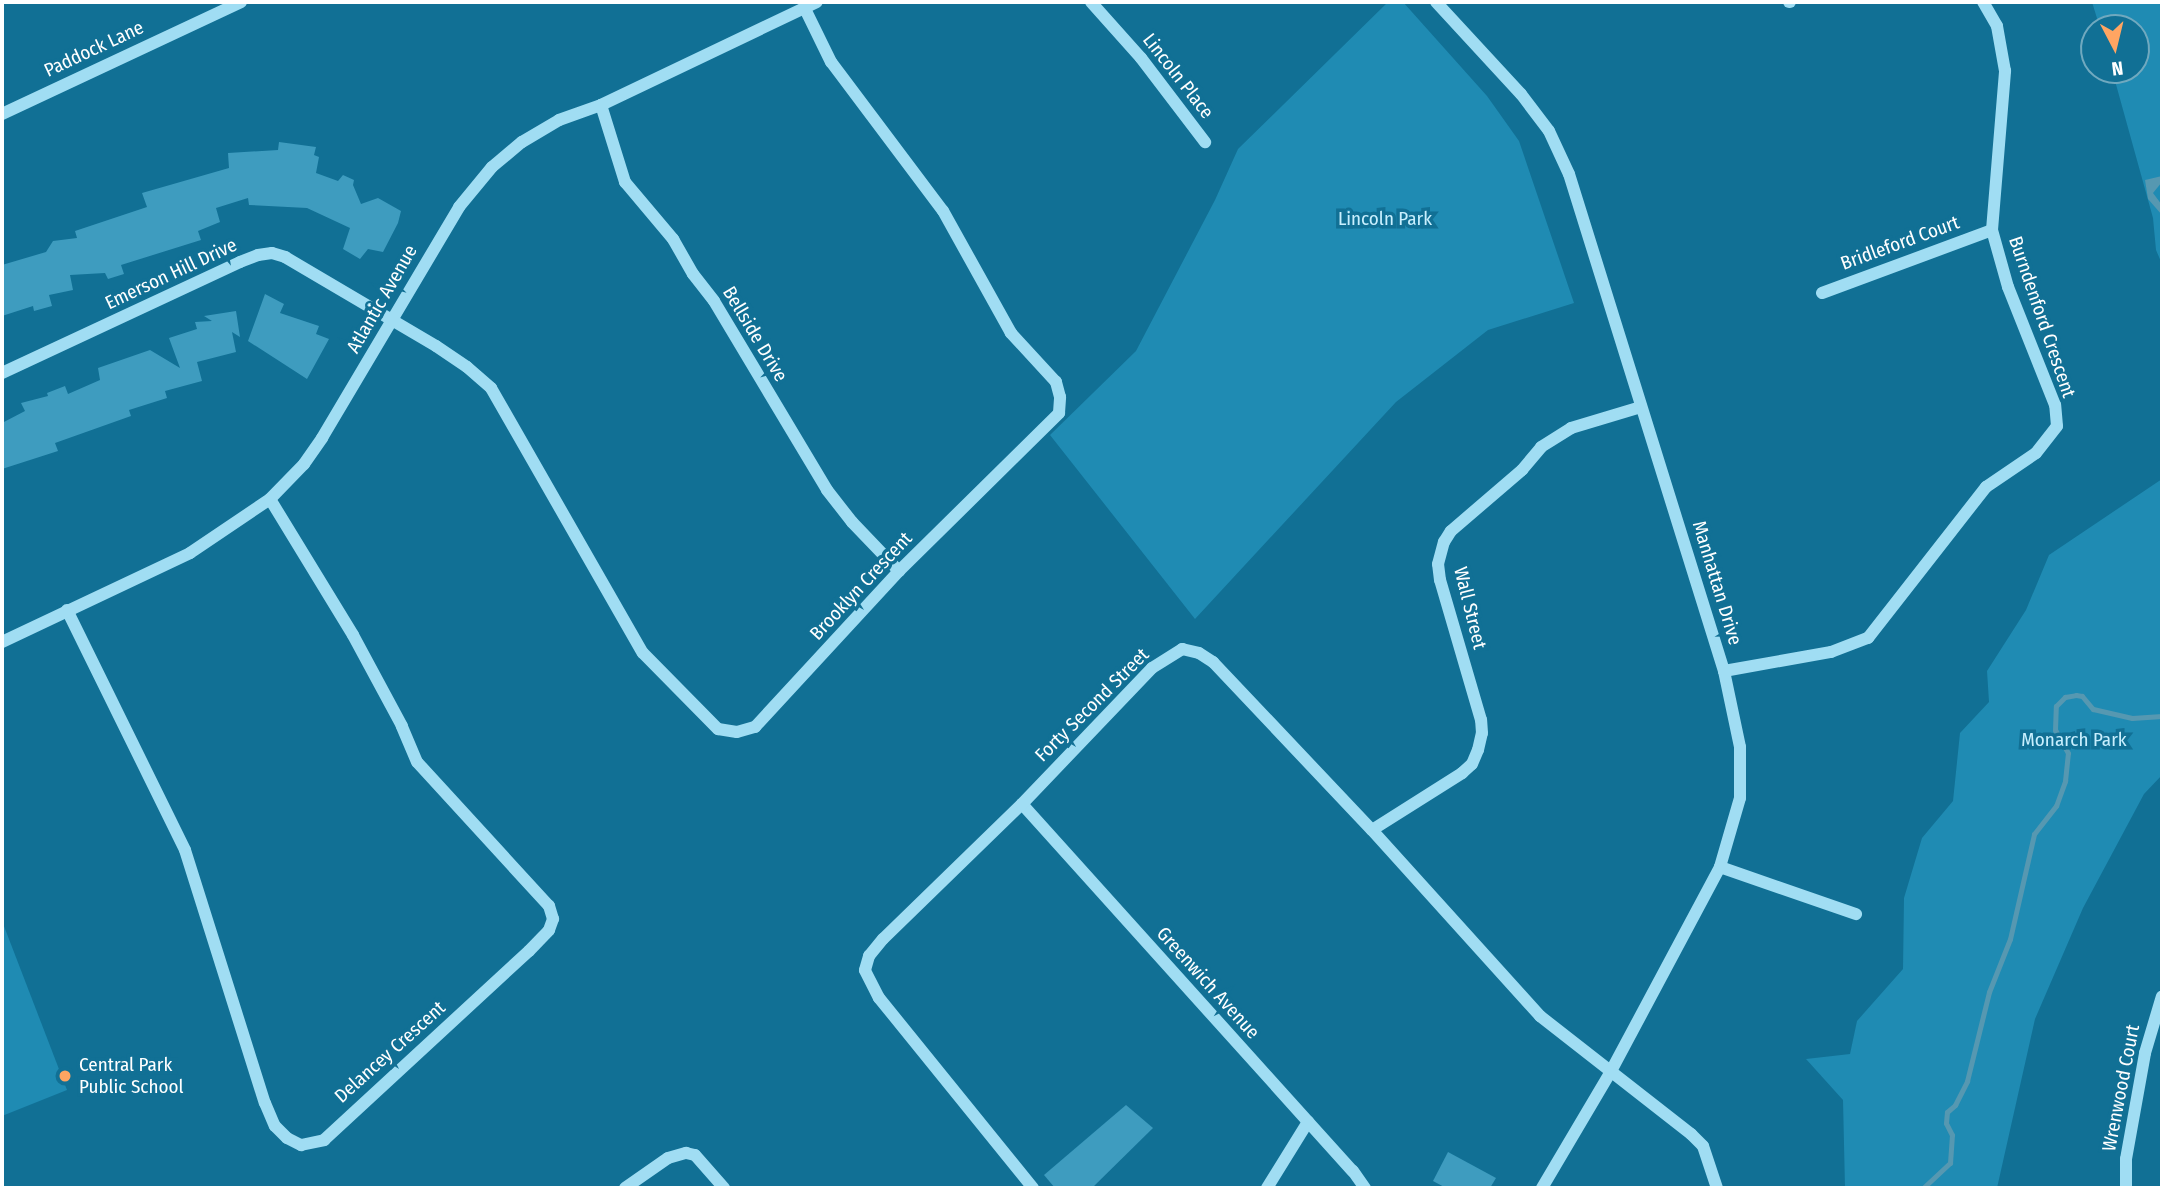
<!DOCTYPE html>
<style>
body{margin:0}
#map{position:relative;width:2164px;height:1190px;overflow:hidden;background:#117095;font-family:"Fira Sans Condensed",sans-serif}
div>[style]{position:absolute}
.green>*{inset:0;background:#1f8bb3}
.water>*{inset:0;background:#5698b1}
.stream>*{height:5px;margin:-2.5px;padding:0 2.5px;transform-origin:2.5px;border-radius:2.5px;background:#5698b1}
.building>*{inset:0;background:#3e9cbf}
.minor>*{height:12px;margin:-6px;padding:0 6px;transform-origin:6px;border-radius:6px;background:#a0ddf3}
.dots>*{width:19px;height:19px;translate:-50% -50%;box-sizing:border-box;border:4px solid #117095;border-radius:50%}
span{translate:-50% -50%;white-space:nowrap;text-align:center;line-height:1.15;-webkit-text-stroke:7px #117095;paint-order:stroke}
.street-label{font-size:19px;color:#fff}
.park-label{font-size:19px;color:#c8effe}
.poi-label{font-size:19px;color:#fff}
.left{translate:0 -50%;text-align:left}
.frame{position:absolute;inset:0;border:4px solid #fff;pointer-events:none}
.north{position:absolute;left:2080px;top:14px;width:70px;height:70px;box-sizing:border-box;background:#117095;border:2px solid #70a9bf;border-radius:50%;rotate:173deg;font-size:19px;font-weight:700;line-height:28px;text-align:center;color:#fff}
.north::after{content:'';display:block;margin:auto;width:24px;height:32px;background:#ffa562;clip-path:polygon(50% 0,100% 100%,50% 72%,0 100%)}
</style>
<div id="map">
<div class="green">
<div style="clip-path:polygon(1388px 2px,1403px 2px,1487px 96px,1519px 141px,1574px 303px,1488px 330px,1396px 402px,1195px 619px,1050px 435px,1136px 351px,1215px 200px,1238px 149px)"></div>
<div style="clip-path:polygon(2092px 2px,2162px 2px,2162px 264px,2156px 250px,2153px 218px,2112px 70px,2136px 70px,2136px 28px,2100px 28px)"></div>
<div style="clip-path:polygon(2162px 479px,2162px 775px,2144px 794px,2083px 908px,2035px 1019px,1997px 1188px,1845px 1188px,1843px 1100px,1806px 1059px,1850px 1054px,1857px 1021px,1903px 969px,1904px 898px,1922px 838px,1953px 801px,1960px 733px,1989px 702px,1987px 671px,2026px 610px,2049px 555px)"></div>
<div style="clip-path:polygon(2px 921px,67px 1090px,2px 1116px)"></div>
</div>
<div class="water">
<div style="clip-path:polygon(2162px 176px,2162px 182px,2153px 193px,2162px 205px,2162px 215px,2148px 199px,2145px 180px)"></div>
</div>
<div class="stream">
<div style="left:1923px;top:1188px;width:37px;rotate:-43deg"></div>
<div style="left:1950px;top:1163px;width:28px;rotate:-86deg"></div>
<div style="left:1952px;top:1135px;width:13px;rotate:-117deg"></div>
<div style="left:1946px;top:1123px;width:11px;rotate:-85deg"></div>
<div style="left:1947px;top:1112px;width:11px;rotate:-41deg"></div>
<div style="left:1955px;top:1105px;width:27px;rotate:-63deg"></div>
<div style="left:1967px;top:1081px;width:92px;rotate:-76.1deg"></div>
<div style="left:1989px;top:992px;width:57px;rotate:-68.4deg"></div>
<div style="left:2010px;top:939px;width:108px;rotate:-77.1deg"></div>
<div style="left:2034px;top:834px;width:36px;rotate:-52deg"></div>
<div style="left:2056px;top:806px;width:27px;rotate:-70deg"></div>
<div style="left:2065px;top:781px;width:28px;rotate:-84deg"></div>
<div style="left:2068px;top:753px;width:26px;rotate:-119deg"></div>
<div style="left:2055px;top:730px;width:24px;rotate:-88deg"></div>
<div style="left:2056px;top:706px;width:13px;rotate:-45deg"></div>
<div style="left:2065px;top:697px;width:11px;rotate:-10deg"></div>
<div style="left:2076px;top:695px;width:6px;rotate:9deg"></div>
<div style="left:2082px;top:696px;width:17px;rotate:50deg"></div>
<div style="left:2093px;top:709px;width:40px;rotate:13deg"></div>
<div style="left:2132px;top:718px;width:30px;rotate:-4deg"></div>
</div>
<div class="building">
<div style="clip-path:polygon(279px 142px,316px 147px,314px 155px,319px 157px,316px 173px,338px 181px,343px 175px,354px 180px,353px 185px,361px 204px,378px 198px,401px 211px,398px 223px,383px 252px,368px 249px,360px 259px,343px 249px,350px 228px,307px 208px,249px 205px,248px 198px,216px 208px,220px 222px,198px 231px,201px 240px,121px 265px,124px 274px,108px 279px,105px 273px,70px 275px,73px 290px,49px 295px,52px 306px,34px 311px,33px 306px,2px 316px,2px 265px,46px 252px,53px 241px,77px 238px,75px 231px,147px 207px,142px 193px,229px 168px,228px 153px,278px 150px)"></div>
<div style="clip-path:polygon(265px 294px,284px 304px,280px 313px,319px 326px,316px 334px,329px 339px,307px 379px,248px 341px)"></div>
<div style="clip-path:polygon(236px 311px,240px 337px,232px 332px,236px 352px,197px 362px,202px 381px,165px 391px,167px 398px,129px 410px,131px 416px,55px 443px,58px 451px,2px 469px,2px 423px,25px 411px,21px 403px,48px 396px,47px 393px,65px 386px,68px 394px,100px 380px,98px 368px,150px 350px,180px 368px,169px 338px,197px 329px,195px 322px,212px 321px,204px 316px)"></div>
<div style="clip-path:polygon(1126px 1105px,1153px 1128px,1092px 1188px,1055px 1188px,1044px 1175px)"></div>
<div style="clip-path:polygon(1448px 1152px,1496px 1178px,1490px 1188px,1446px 1188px,1433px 1181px)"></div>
</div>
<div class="minor">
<div style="left:1091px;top:2px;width:75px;rotate:48.2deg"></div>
<div style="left:1141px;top:58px;width:106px;rotate:52.7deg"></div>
<div style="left:1436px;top:2px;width:125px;rotate:47.3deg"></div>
<div style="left:1521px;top:94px;width:46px;rotate:52.9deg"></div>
<div style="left:1549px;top:131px;width:47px;rotate:65.1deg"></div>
<div style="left:1569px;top:174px;width:521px;rotate:72.68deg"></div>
<div style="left:1724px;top:671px;width:78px;rotate:78.1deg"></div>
<div style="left:1740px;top:747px;width:51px;rotate:90deg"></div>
<div style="left:1740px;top:798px;width:72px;rotate:106.2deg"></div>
<div style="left:1720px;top:867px;width:234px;rotate:118.1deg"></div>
<div style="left:1610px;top:1073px;width:134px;rotate:120.6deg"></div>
<div style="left:1789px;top:2px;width:1px"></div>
<div style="left:601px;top:105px;width:81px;rotate:72.7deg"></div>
<div style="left:625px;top:182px;width:75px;rotate:49.9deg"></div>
<div style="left:673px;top:239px;width:40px;rotate:60.3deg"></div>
<div style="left:693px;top:274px;width:34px;rotate:52deg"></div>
<div style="left:714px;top:301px;width:220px;rotate:59.1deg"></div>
<div style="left:827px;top:490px;width:41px;rotate:52deg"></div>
<div style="left:852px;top:522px;width:68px;rotate:46.2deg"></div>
<div style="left:2px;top:114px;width:264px;rotate:-25.1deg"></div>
<div style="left:1822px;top:293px;width:181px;rotate:-20.3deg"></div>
<div style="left:2px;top:373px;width:263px;rotate:-25deg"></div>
<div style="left:240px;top:262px;width:19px;rotate:-21deg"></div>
<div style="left:258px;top:255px;width:14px;rotate:-8deg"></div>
<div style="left:272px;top:253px;width:14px;rotate:17deg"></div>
<div style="left:285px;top:257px;width:175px;rotate:30.5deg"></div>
<div style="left:436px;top:346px;width:37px;rotate:34deg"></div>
<div style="left:467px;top:367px;width:32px;rotate:41deg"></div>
<div style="left:491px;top:388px;width:305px;rotate:60.2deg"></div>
<div style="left:643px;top:653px;width:107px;rotate:45.4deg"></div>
<div style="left:718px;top:729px;width:19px;rotate:9deg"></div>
<div style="left:737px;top:732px;width:19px;rotate:-16deg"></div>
<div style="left:755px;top:727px;width:212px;rotate:-47.3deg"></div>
<div style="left:899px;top:571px;width:225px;rotate:-44.6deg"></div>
<div style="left:1059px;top:413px;width:16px;rotate:-86deg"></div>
<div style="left:1060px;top:397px;width:16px;rotate:-105deg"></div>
<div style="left:1056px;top:382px;width:67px;rotate:-132.6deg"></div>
<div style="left:1011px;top:333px;width:140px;rotate:-119.1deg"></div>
<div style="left:943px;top:211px;width:186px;rotate:-126.9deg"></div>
<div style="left:831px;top:62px;width:61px;rotate:-116.1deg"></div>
<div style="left:67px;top:610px;width:267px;rotate:63.8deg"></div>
<div style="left:185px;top:850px;width:265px;rotate:72.5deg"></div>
<div style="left:265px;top:1103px;width:25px;rotate:67deg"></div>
<div style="left:275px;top:1126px;width:17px;rotate:45deg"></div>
<div style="left:287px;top:1138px;width:16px;rotate:27deg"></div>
<div style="left:301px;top:1145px;width:24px;rotate:-12deg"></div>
<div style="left:324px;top:1140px;width:279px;rotate:-42.7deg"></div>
<div style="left:529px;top:951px;width:29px;rotate:-46deg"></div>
<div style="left:549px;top:930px;width:12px;rotate:-70deg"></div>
<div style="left:553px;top:919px;width:14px;rotate:-107deg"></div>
<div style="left:549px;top:906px;width:195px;rotate:-132.5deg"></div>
<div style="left:417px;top:762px;width:39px;rotate:-113deg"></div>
<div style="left:402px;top:726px;width:103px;rotate:-118.3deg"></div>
<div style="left:353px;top:635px;width:159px;rotate:-121.4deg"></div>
<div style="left:2px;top:642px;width:208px;rotate:-25.3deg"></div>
<div style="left:190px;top:553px;width:97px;rotate:-34deg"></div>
<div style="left:270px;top:499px;width:49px;rotate:-45.8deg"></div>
<div style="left:304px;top:464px;width:32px;rotate:-55deg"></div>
<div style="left:322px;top:438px;width:269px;rotate:-59.3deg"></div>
<div style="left:459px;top:207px;width:52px;rotate:-50.5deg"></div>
<div style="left:492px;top:167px;width:39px;rotate:-40deg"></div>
<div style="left:522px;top:142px;width:43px;rotate:-30.7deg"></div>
<div style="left:559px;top:120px;width:45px;rotate:-19.7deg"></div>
<div style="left:601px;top:105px;width:239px;rotate:-25.5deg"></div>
<div style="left:1724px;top:671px;width:109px;rotate:-10.1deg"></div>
<div style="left:1831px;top:652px;width:40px;rotate:-21deg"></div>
<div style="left:1868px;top:638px;width:192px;rotate:-52deg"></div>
<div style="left:1986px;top:487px;width:60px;rotate:-34.2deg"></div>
<div style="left:2036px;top:453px;width:34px;rotate:-52deg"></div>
<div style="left:2057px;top:426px;width:21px;rotate:-95deg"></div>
<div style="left:2055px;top:405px;width:127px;rotate:-111.7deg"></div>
<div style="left:2008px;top:287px;width:59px;rotate:-105.7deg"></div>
<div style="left:1992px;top:230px;width:160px;rotate:-85.3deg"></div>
<div style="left:2005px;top:71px;width:46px;rotate:-100.1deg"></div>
<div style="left:1997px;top:26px;width:28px;rotate:-120deg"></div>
<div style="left:1022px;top:804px;width:494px;rotate:48deg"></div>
<div style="left:1353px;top:1171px;width:21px;rotate:55deg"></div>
<div style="left:1372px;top:830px;width:107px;rotate:-32.3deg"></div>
<div style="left:1462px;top:773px;width:13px;rotate:-42deg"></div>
<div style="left:1472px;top:764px;width:15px;rotate:-67deg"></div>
<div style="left:1478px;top:750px;width:17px;rotate:-77deg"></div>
<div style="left:1482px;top:733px;width:13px;rotate:-94deg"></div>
<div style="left:1481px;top:720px;width:146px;rotate:-106.3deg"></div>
<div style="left:1440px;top:580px;width:16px;rotate:-97deg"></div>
<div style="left:1438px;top:564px;width:23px;rotate:-75deg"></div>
<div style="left:1444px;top:542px;width:13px;rotate:-58deg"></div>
<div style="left:1451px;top:531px;width:94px;rotate:-40.7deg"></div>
<div style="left:1522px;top:470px;width:30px;rotate:-50deg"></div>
<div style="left:1541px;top:447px;width:36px;rotate:-32deg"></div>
<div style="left:1571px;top:428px;width:73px;rotate:-16.7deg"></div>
<div style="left:1720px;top:867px;width:144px;rotate:19.1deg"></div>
<div style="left:625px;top:1188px;width:52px;rotate:-34.9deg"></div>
<div style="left:668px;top:1158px;width:19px;rotate:-16deg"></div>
<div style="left:686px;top:1153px;width:9px;rotate:13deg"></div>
<div style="left:695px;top:1155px;width:44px;rotate:48.7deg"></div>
<div style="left:1033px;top:1188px;width:245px;rotate:-129deg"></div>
<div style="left:879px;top:998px;width:31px;rotate:-117deg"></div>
<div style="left:865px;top:970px;width:15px;rotate:-74deg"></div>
<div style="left:869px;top:956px;width:22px;rotate:-51deg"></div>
<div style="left:883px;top:939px;width:194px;rotate:-44.2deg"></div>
<div style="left:1022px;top:804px;width:188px;rotate:-46.3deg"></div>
<div style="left:1152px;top:668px;width:36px;rotate:-32deg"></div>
<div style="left:1182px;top:649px;width:17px;rotate:13deg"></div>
<div style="left:1199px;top:653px;width:17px;rotate:33deg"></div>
<div style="left:1213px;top:662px;width:231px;rotate:46.6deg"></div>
<div style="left:1372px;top:830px;width:251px;rotate:47.9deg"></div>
<div style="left:1540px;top:1016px;width:192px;rotate:38deg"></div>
<div style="left:1691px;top:1134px;width:17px;rotate:45deg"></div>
<div style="left:1703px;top:1146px;width:44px;rotate:71.6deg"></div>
<div style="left:1267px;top:1188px;width:78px;rotate:-58.2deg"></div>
<div style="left:2126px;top:1188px;width:29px;rotate:-90deg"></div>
<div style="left:2126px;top:1159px;width:108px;rotate:-79.8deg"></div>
<div style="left:2145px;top:1053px;width:59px;rotate:-73.4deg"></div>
</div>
<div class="dots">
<div style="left:65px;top:1076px;background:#ffa562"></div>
</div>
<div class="street-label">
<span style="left:94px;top:49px;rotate:-25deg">Paddock Lane</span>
<span style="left:1178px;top:76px;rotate:52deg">Lincoln Place</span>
<span style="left:1900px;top:243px;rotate:-20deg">Bridleford Court</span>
<span style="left:171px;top:274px;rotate:-25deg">Emerson Hill Drive</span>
<span style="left:382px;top:299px;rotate:-60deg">Atlantic Avenue</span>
<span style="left:2042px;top:317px;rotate:71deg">Burndenford Crescent</span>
<span style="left:755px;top:334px;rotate:59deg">Bellside Drive</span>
<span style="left:1717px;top:583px;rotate:73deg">Manhattan Drive</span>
<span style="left:861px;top:586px;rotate:-47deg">Brooklyn Crescent</span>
<span style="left:1470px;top:608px;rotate:76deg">Wall Street</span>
<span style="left:1092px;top:705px;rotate:-45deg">Forty Second Street</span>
<span style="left:1208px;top:983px;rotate:48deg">Greenwich Avenue</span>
<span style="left:390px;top:1052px;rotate:-42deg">Delancey Crescent</span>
<span style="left:2121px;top:1088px;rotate:-79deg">Wrenwood Court</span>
</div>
<div class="park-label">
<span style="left:1385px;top:219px">Lincoln Park</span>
<span style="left:2074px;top:740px">Monarch Park</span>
</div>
<div class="poi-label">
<span class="left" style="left:79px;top:1076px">Central Park<br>Public School</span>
</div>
<div class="frame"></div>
<div class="north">N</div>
</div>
